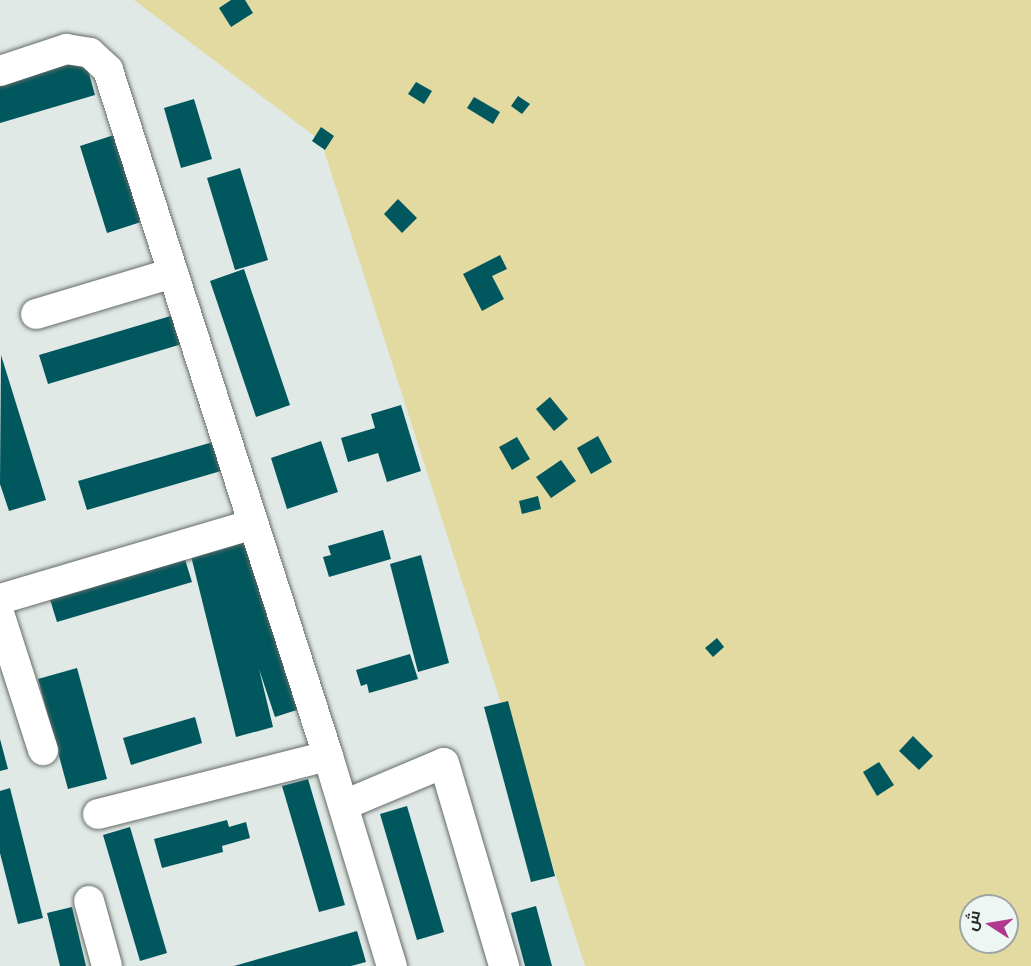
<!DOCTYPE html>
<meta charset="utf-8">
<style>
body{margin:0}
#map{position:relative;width:1031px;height:966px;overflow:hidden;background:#e0e9e5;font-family:Roboto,Cairo,sans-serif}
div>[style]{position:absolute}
.green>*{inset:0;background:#e2daa0}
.building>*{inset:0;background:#00575d}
.roads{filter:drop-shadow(0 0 2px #646b68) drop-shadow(0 0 2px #646b68)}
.minor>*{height:30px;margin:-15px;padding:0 15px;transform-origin:15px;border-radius:15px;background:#fff}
span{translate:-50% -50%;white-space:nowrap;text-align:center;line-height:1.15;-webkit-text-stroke:6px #eef6f3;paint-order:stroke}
.north{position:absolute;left:959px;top:894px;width:60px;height:60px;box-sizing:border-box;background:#eef6f3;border:2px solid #9fa5a2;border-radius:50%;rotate:282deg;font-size:16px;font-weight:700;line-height:24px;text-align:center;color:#282b29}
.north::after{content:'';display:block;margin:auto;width:21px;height:27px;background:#b0398f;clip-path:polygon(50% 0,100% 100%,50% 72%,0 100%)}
</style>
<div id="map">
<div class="green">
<div style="clip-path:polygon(evenodd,134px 0,1031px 0,1031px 966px,585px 966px,321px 141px,134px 0,971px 906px,1007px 906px,1007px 942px,971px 942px,971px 906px)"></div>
</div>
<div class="building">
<div style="clip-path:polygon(231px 0,245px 0,253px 13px,231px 27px,219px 8px)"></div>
<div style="clip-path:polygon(85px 59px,95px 95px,0 123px,0 85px)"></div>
<div style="clip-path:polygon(416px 82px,432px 91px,424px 104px,408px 94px)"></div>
<div style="clip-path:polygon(518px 96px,530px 104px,522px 114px,511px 106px)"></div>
<div style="clip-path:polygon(474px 97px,500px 112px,493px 124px,467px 108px)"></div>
<div style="clip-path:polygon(194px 99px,212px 159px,181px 168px,164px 108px)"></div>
<div style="clip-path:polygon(321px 127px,334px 136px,325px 150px,312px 141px)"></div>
<div style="clip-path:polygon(114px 135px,141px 222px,107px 233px,80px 146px)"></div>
<div style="clip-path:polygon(240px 168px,268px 260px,235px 270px,207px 178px)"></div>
<div style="clip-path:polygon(398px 199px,417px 218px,402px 233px,384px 214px)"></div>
<div style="clip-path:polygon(500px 255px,507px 269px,492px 276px,504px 299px,482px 311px,463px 274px)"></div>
<div style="clip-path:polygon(244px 269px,290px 405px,256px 417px,210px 281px)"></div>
<div style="clip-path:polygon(174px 315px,182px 344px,48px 384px,39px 355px)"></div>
<div style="clip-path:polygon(1px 355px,46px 500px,9px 511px,0 484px)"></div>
<div style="clip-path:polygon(550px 397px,568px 419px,554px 431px,536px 409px)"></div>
<div style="clip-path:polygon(401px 405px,421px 471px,387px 482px,378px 453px,348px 462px,341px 438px,375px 428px,371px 414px)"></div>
<div style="clip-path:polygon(598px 436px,612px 462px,591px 474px,577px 448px)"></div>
<div style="clip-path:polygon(517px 437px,530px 459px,512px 470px,499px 447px)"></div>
<div style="clip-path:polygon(321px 441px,338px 492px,287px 509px,271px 458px)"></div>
<div style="clip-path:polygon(213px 442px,221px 471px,87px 510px,78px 481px)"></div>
<div style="clip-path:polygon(561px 460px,576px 481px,551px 498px,536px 477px)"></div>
<div style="clip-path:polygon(538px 496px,541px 509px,522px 514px,519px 501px)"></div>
<div style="clip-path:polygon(383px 530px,391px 559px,329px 577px,323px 557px,331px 555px,328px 546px)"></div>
<div style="clip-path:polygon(249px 539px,303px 708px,275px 717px,259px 669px,273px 727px,236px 737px,191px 556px)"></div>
<div style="clip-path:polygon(183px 553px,192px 582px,57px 622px,48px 593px)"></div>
<div style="clip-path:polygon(421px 555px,449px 663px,418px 672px,390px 564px)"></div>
<div style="clip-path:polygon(717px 638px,724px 647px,713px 657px,705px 648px)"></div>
<div style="clip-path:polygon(410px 654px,418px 679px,369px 693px,367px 684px,361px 686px,356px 670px)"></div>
<div style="clip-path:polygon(77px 668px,107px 779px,68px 789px,38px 679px)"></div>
<div style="clip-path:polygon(508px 701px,555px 876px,531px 882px,484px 707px)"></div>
<div style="clip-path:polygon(195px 717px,202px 743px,131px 765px,123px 738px)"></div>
<div style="clip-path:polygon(913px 736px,933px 756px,919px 770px,899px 751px)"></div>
<div style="clip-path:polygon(0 739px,8px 769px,0 771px)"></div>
<div style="clip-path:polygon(879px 762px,894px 785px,877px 796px,863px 772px)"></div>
<div style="clip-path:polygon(308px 779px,345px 905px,319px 912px,282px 786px)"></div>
<div style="clip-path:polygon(10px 788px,43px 918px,18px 924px,0 853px,0 791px)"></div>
<div style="clip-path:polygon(407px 806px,444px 932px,417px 940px,380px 814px)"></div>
<div style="clip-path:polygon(227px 820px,229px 827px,246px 822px,250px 838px,222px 846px,223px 852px,162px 868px,154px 839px)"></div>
<div style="clip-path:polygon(130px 827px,167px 953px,140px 961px,103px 835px)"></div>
<div style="clip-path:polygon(536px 906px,552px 966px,525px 966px,511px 913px)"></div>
<div style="clip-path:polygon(72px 907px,86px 966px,60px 966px,47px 913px)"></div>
<div style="clip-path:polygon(357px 931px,366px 962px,351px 966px,234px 966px)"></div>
</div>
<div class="roads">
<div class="minor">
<div style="left:0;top:71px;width:70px;rotate:-18.4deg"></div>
<div style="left:66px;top:49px;width:24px;rotate:9deg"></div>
<div style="left:90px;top:53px;width:25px;rotate:43deg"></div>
<div style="left:108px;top:70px;width:720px;rotate:72.22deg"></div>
<div style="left:328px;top:756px;width:220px;rotate:73.1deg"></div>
<div style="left:36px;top:314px;width:143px;rotate:-16.7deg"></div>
<div style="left:0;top:599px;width:264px;rotate:-16.5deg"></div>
<div style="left:0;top:616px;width:141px;rotate:72.2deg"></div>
<div style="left:344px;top:805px;width:108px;rotate:-22.8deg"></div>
<div style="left:444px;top:763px;width:212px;rotate:73.5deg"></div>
<div style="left:98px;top:814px;width:237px;rotate:-14.2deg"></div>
<div style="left:89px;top:901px;width:67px;rotate:74.5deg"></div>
</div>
</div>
<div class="north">ش</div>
</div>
